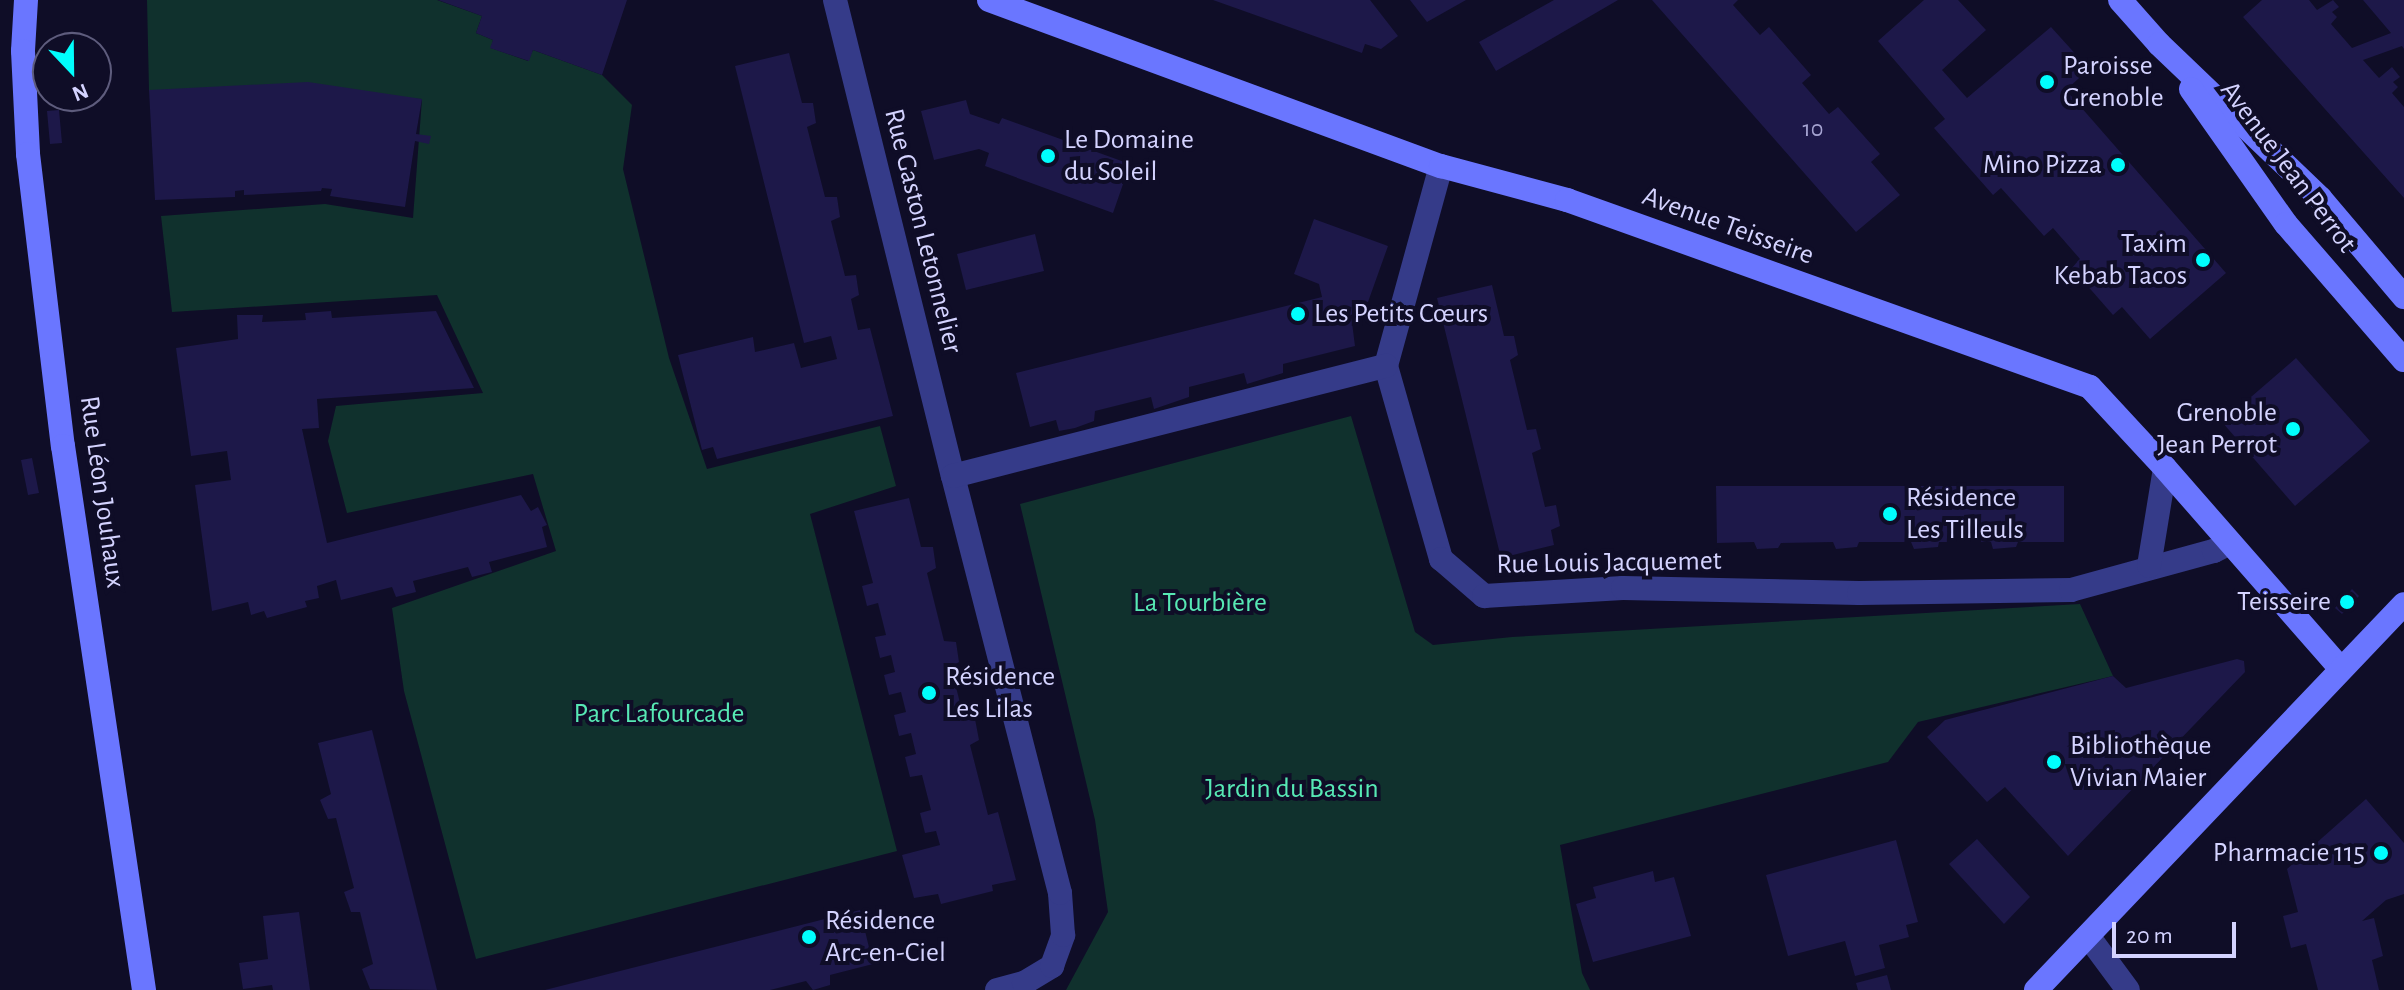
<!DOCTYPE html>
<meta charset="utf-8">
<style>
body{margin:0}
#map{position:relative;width:2404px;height:990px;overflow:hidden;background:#0f0d27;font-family:"Alegreya Sans",sans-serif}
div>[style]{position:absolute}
.green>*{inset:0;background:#10312d}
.building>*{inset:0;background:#1d1849}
.street>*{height:24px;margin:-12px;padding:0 12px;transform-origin:12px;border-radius:12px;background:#353b89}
.secondary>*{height:24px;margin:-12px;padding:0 12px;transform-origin:12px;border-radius:12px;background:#6a76ff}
.dots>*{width:22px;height:22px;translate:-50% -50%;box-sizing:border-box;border:4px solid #0f0d27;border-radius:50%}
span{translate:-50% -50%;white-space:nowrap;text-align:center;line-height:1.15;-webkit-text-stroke:8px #0f0d27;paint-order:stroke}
.number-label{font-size:24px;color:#a6a4d2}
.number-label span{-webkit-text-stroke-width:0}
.poi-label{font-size:28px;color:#d4d3ff}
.left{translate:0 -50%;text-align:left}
.right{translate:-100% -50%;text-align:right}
.street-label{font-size:28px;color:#d4d3ff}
.park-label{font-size:28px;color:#57e8b4}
.north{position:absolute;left:32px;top:32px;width:80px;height:80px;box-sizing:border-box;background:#0f0d27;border:2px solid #5e5c7d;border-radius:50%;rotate:158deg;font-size:22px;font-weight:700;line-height:32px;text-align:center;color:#d4d3ff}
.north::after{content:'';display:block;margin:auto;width:28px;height:36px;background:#00fefd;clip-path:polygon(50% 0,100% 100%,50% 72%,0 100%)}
.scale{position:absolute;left:2112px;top:922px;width:124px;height:36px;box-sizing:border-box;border:4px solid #d4d3ff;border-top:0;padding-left:10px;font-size:24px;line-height:28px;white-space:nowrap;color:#d4d3ff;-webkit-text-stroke:6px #0f0d27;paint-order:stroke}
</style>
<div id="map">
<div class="green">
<div style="clip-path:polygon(147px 0,437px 0,482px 16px,476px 33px,493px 40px,491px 48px,528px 61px,533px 50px,602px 75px,632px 105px,623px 169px,669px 358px,707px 469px,880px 426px,896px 486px,810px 514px,897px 851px,476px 959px,404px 691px,392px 608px,556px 551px,533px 474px,347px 513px,328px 441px,336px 406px,483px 393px,437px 295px,172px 312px,161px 216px,325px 204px,413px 218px,422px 99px,149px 90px)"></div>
<div style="clip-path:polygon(1351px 416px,1415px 632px,1433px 645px,1512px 637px,2080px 604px,2113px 676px,1918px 722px,1888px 762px,1560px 845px,1582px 973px,1590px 990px,1066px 990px,1108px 912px,1095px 820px,1020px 504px)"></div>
</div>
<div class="building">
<div style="clip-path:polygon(438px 0,627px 0,602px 75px,533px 50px,529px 61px,490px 48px,493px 40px,476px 33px,482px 16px)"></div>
<div style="clip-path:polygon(1213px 0,1370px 0,1398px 36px,1381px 49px,1365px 44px,1362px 53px)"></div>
<div style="clip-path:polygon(1410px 0,1466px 0,1427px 22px)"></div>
<div style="clip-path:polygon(1554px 0,1618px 0,1496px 71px,1479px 42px)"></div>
<div style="clip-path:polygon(1652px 0,1738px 0,1733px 5px,1760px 35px,1769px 27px,1811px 75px,1802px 83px,1829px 114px,1838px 107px,1880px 154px,1871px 162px,1900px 195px,1856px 232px)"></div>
<div style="clip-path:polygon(1924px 0,1958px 0,1986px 30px,1942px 70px,1967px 98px,2051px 27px,2089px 69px,2066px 90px,2226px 273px,2150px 339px,2122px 307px,2113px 315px,2071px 267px,2080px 259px,2053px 228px,2044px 236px,2001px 188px,1993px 195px,1934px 128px,1945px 119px,1878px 41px)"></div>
<div style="clip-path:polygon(2262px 0,2309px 0,2317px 10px,2333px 0,2339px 7px,2332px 12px,2337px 17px,2331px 24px,2352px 48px,2391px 33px,2363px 0,2404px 0,2404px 49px,2402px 46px,2363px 60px,2379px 78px,2392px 67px,2400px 77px,2393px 82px,2398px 87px,2392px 93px,2404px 107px,2404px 198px,2243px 17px)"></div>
<div style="clip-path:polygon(789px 53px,802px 103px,813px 103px,816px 123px,807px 127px,825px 197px,837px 197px,840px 217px,831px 221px,845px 276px,856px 275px,859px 295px,851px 299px,858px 330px,870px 328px,893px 416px,717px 459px,713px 447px,702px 450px,678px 355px,753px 337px,755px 352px,794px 343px,801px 368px,837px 359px,831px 336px,804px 343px,735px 66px)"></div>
<div style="clip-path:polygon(308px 82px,422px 99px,416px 134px,431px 136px,429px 144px,415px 141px,405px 207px,330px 196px,332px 189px,322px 188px,321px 191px,244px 195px,244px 190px,235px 191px,235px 197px,155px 200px,149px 90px)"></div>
<div style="clip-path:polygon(966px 100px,970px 114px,999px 124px,1002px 118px,1130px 164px,1113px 213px,985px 166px,989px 153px,979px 149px,934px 160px,921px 111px)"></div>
<div style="clip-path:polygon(59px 110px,62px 143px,50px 144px,47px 111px)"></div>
<div style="clip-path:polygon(1314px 219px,1388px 246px,1368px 302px,1351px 315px,1355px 346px,1283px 364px,1283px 373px,1247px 384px,1244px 373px,1189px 387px,1189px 397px,1154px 409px,1151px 397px,1095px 411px,1094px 421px,1075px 428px,1059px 431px,1056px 420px,1030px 427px,1016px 373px,1322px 297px,1319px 284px,1294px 274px)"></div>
<div style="clip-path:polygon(1035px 234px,1044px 271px,966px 290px,957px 254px)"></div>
<div style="clip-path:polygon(1492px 285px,1504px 336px,1514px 336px,1518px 355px,1510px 360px,1527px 430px,1536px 429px,1541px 449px,1532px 453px,1545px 507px,1556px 505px,1560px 526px,1551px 530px,1554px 545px,1501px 558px,1437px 298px)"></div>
<div style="clip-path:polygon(331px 311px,332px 318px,436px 311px,474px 388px,317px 399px,319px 428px,302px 429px,327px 543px,521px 495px,531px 511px,538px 507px,547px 525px,542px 527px,547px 547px,489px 562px,492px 572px,472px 577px,468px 567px,413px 581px,416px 592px,396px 597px,392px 587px,341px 600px,336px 580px,317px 586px,319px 598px,305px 601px,307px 607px,267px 618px,264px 611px,251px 615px,248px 602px,212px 611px,195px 485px,231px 480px,227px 451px,191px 456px,176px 348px,238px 339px,237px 315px,263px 315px,262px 322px,306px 320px,305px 313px)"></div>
<div style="clip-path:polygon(2296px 358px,2370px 441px,2295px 506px,2222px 422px)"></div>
<div style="clip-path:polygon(32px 458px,39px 493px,28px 495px,21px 460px)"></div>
<div style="clip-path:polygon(1716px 486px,2064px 486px,2064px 542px,2018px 542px,2016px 547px,1993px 549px,1991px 542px,1939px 542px,1938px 547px,1914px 549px,1911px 542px,1859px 542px,1857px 547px,1836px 549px,1833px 542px,1781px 543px,1778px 548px,1757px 549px,1754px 542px,1717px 543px)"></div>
<div style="clip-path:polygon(909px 498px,921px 547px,933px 547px,936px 568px,927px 573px,944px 641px,956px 642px,959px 662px,951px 667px,964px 719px,975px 719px,979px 740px,970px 745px,988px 815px,998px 812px,1016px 880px,992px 885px,993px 891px,941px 904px,938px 894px,914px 898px,902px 855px,940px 845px,936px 831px,925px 833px,920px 813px,931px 810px,922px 775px,910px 777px,905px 757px,916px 754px,911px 733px,899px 736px,894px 715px,906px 712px,901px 692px,889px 695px,884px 675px,895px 672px,891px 655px,880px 658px,875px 637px,886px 635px,878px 603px,867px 606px,862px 586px,873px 583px,854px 511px)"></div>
<div style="clip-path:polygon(2352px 589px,2359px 596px,2342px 614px,2335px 608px)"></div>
<div style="clip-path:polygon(2237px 659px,2244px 661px,2245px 672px,2068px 856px,2005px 787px,1987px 802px,1927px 737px,1945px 720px,2113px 676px,2126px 688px)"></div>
<div style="clip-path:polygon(372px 730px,437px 990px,370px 989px,362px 969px,373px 964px,360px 912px,351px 912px,344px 892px,354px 888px,336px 818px,328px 819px,320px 800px,331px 794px,318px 743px)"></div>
<div style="clip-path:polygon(2366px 799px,2404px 843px,2404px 894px,2386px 900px,2362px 921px,2374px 918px,2383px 956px,2372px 960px,2379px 990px,2318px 990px,2306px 944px,2291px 948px,2283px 916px,2298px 912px,2287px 869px)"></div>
<div style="clip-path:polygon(1977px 839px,2030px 897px,2004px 924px,1949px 864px)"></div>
<div style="clip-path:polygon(1896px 840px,1918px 922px,1906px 925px,1909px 937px,1879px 945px,1885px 968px,1855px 976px,1845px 941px,1788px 956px,1766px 875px)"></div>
<div style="clip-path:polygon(1653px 871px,1655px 882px,1674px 877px,1691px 936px,1593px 962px,1576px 904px,1596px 898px,1593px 887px)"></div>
<div style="clip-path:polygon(860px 910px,873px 964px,830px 975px,830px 985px,813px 990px,806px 981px,770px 990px,545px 990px)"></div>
<div style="clip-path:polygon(299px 912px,310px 990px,273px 990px,272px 985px,243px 989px,239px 963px,268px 959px,263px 916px)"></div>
<div style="clip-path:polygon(1887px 975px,1891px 990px,1858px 990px,1856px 983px)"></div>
</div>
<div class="street">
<div style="left:835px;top:0;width:490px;rotate:76.1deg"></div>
<div style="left:1441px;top:166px;width:207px;rotate:105.4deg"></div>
<div style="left:1386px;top:366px;width:201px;rotate:74.1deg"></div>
<div style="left:1441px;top:559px;width:57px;rotate:40.7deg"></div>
<div style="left:1484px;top:596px;width:139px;rotate:-3.3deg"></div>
<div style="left:1623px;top:588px;width:236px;rotate:1.2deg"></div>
<div style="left:1859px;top:593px;width:212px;rotate:-0.8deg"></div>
<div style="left:2071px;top:590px;width:148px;rotate:-15.3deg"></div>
<div style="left:2214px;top:551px;width:18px;rotate:-27deg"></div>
<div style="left:2149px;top:566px;width:99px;rotate:-80.7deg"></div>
<div style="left:2088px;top:936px;width:67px;rotate:53.5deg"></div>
<div style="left:997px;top:990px;width:28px;rotate:-15deg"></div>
<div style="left:1024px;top:983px;width:33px;rotate:-31deg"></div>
<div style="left:1052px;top:966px;width:33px;rotate:-70deg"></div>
<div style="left:1063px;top:935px;width:42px;rotate:-94.1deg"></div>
<div style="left:1060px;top:893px;width:431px;rotate:-104.4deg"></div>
<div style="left:953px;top:476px;width:447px;rotate:-14.3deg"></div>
</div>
<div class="secondary">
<div style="left:26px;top:0;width:51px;rotate:93.4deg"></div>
<div style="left:23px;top:51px;width:103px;rotate:87.2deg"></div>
<div style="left:28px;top:154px;width:294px;rotate:83.2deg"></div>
<div style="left:63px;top:446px;width:550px;rotate:81.53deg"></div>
<div style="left:989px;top:0;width:482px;rotate:20.2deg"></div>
<div style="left:1441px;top:166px;width:131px;rotate:15.1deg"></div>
<div style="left:1567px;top:200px;width:555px;rotate:19.67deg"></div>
<div style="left:2090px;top:387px;width:110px;rotate:47.2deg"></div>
<div style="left:2165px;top:468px;width:266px;rotate:48.8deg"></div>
<div style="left:2120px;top:0;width:59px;rotate:48.4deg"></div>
<div style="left:2159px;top:44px;width:223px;rotate:43.7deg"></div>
<div style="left:2320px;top:198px;width:130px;rotate:49.7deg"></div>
<div style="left:2191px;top:89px;width:165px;rotate:54.9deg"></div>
<div style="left:2286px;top:224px;width:180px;rotate:49.1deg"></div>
<div style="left:2036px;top:990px;width:533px;rotate:-46.37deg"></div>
</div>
<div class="dots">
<div style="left:2047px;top:82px;background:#00fefd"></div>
<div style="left:1048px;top:156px;background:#00fefd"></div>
<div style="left:2118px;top:165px;background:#00fefd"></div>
<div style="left:2203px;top:260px;background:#00fefd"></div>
<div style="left:1298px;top:314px;background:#00fefd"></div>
<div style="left:2293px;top:429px;background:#00fefd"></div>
<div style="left:1890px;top:514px;background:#00fefd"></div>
<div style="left:2347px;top:602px;background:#00fefd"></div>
<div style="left:929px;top:693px;background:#00fefd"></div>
<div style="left:2054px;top:762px;background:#00fefd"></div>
<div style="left:2381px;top:853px;background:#00fefd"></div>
<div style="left:809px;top:937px;background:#00fefd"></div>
</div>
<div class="number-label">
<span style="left:1813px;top:130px">10</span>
</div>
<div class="poi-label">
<span class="left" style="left:2063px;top:82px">Paroisse<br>Grenoble</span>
<span class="left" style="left:1064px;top:156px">Le Domaine<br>du Soleil</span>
<span class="right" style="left:2102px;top:165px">Mino Pizza</span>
<span class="right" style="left:2187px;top:260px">Taxim<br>Kebab Tacos</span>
<span class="left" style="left:1314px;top:314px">Les Petits Cœurs</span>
<span class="right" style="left:2277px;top:429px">Grenoble<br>Jean Perrot</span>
<span class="left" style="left:1906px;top:514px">Résidence<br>Les Tilleuls</span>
<span class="right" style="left:2331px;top:602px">Teisseire</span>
<span class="left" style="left:945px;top:693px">Résidence<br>Les Lilas</span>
<span class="left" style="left:2070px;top:762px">Bibliothèque<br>Vivian Maier</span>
<span class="right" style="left:2365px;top:853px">Pharmacie 115</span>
<span class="left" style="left:825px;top:937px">Résidence<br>Arc-en-Ciel</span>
</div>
<div class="street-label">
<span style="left:2288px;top:167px;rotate:53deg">Avenue Jean Perrot</span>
<span style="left:1728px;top:226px;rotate:20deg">Avenue Teisseire</span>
<span style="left:923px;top:231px;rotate:76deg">Rue Gaston Letonnelier</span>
<span style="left:102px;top:492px;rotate:82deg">Rue Léon Jouhaux</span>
<span style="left:1609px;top:563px;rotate:-1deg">Rue Louis Jacquemet</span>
</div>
<div class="park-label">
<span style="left:1200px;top:603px">La Tourbière</span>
<span style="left:659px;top:714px">Parc Lafourcade</span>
<span style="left:1292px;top:789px">Jardin du Bassin</span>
</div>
<div class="north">N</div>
<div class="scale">20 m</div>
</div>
